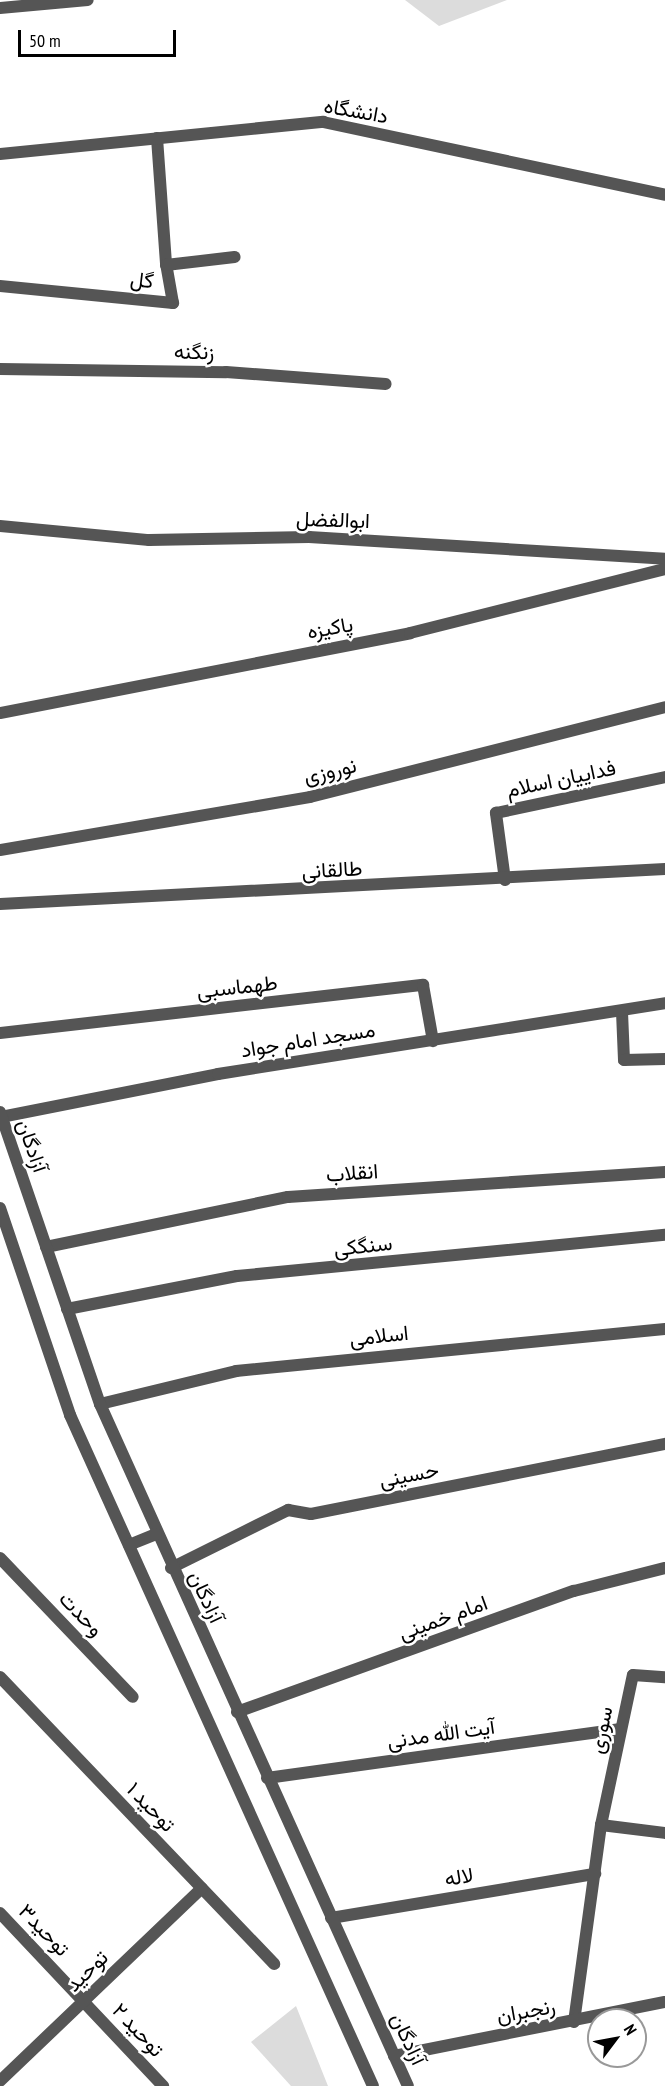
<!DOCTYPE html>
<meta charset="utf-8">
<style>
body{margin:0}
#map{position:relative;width:665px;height:2086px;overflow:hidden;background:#fff;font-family:"PT Sans Narrow",Vazirmatn,sans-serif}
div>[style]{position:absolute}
.green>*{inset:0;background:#dcdcdc}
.minor>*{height:12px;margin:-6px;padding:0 6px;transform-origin:6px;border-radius:6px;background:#555}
.tertiary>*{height:12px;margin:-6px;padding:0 6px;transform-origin:6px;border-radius:6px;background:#555}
span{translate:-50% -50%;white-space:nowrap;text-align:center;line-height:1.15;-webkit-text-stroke:5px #fff;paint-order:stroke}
.street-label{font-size:21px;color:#000}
.north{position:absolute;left:587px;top:2008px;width:60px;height:60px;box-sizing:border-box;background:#fff;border:2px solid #999;border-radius:50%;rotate:58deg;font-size:16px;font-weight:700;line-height:24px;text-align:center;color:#000}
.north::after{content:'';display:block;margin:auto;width:21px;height:27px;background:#000;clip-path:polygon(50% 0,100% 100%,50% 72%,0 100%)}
.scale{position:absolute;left:18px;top:30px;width:158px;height:27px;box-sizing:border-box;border:3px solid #000;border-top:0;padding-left:8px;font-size:18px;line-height:21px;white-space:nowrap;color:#000;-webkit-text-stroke:4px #fff;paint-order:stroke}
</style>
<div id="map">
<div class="green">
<div style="clip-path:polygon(405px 0,507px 0,439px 26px)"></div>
<div style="clip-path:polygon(296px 2006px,328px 2086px,291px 2086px,251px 2042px)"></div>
</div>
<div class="minor">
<div style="left:0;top:8px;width:88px;rotate:-5.2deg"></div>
<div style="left:157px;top:138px;width:127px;rotate:85.9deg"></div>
<div style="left:0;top:154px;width:325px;rotate:-5.7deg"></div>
<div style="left:323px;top:122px;width:350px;rotate:12deg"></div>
<div style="left:0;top:286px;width:174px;rotate:5.6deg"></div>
<div style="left:173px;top:303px;width:39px;rotate:-100deg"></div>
<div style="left:166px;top:265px;width:69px;rotate:-6.6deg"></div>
<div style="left:0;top:369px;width:226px;rotate:0.8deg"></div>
<div style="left:226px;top:372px;width:160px;rotate:4.3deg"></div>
<div style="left:0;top:526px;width:150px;rotate:5.4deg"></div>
<div style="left:149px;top:540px;width:160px;rotate:-1.1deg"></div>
<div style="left:309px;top:537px;width:357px;rotate:3.5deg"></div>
<div style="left:0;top:713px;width:418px;rotate:-11deg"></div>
<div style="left:410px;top:633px;width:263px;rotate:-14.1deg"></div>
<div style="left:0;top:850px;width:314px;rotate:-9.7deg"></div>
<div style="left:310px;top:797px;width:366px;rotate:-14.2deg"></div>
<div style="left:505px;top:880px;width:68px;rotate:-97.7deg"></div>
<div style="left:496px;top:813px;width:173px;rotate:-12deg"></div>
<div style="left:0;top:904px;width:666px;rotate:-3.01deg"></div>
<div style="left:622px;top:1012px;width:48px;rotate:87.6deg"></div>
<div style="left:624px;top:1060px;width:41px;rotate:-1.4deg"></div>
<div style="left:0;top:1033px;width:426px;rotate:-6.5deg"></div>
<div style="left:423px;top:985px;width:57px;rotate:79.9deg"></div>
<div style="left:1px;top:1117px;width:221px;rotate:-11.2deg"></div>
<div style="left:218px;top:1074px;width:453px;rotate:-9deg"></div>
<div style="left:46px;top:1247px;width:247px;rotate:-11.7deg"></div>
<div style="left:288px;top:1197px;width:378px;rotate:-3.8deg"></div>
<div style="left:67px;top:1309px;width:173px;rotate:-11deg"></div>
<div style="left:237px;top:1276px;width:430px;rotate:-5.5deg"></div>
<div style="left:100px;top:1404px;width:140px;rotate:-13.6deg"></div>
<div style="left:236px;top:1371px;width:431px;rotate:-5.6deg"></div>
<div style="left:0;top:1558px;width:192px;rotate:46.3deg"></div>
<div style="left:171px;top:1568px;width:131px;rotate:-26.4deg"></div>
<div style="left:288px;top:1510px;width:23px;rotate:10deg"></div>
<div style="left:311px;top:1514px;width:361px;rotate:-11.2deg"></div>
<div style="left:0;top:1677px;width:397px;rotate:46.3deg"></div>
<div style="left:237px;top:1712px;width:358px;rotate:-19.8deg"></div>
<div style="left:574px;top:1591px;width:94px;rotate:-14.2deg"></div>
<div style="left:267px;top:1778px;width:357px;rotate:-7.9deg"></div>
<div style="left:601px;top:1825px;width:153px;rotate:-78deg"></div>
<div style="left:633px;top:1675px;width:32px;rotate:4deg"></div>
<div style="left:0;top:1913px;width:238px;rotate:46.7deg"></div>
<div style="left:331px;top:1918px;width:268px;rotate:-9.5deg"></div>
<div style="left:574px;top:2022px;width:199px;rotate:-82.2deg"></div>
<div style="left:601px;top:1825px;width:64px;rotate:7.1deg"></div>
<div style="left:394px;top:2056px;width:276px;rotate:-11.3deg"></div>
<div style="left:0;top:2081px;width:279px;rotate:-43.7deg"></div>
</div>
<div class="tertiary">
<div style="left:0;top:1112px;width:309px;rotate:71.1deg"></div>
<div style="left:100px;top:1404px;width:748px;rotate:65.7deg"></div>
<div style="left:0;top:1208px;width:219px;rotate:71.3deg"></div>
<div style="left:70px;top:1415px;width:736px;rotate:65.7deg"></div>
<div style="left:129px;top:1545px;width:29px;rotate:-22deg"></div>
</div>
<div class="street-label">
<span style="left:356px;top:111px;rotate:10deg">دانشگاه</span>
<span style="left:142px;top:280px;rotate:7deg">گل</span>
<span style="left:194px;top:352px;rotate:1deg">زنگنه</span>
<span style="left:333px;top:520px;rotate:2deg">ابوالفضل</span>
<span style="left:330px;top:628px;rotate:-10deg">پاکیزه</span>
<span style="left:330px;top:771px;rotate:-13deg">نوروزی</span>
<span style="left:561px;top:779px;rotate:-12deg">فداییان اسلام</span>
<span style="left:332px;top:870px;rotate:-3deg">طالقانی</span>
<span style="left:237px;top:987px;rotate:-6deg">طهماسبی</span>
<span style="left:308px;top:1040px;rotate:-9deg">مسجد امام جواد</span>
<span style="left:32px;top:1146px;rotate:71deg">آزادگان</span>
<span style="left:352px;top:1173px;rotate:-4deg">انقلاب</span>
<span style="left:363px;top:1246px;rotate:-6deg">سنگکی</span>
<span style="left:379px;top:1336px;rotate:-6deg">اسلامی</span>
<span style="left:409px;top:1475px;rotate:-11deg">حسینی</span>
<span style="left:206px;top:1597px;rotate:65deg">آزادگان</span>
<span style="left:81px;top:1614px;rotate:46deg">وحدت</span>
<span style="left:443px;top:1618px;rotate:-20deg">امام خمینی</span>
<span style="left:601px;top:1730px;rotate:-78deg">سوری</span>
<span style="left:441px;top:1734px;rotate:-8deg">آیت الله مدنی</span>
<span style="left:151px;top:1807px;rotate:46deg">توحید ۱</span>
<span style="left:459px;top:1877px;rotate:-9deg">لاله</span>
<span style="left:44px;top:1930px;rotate:46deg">توحید۳</span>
<span style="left:87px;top:1971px;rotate:-44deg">توحید</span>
<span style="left:526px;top:2011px;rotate:-10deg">رنجبران</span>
<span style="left:138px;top:2030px;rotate:47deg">توحید ۲</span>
<span style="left:408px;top:2039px;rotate:65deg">آزادگان</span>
</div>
<div class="north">N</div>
<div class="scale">50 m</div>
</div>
